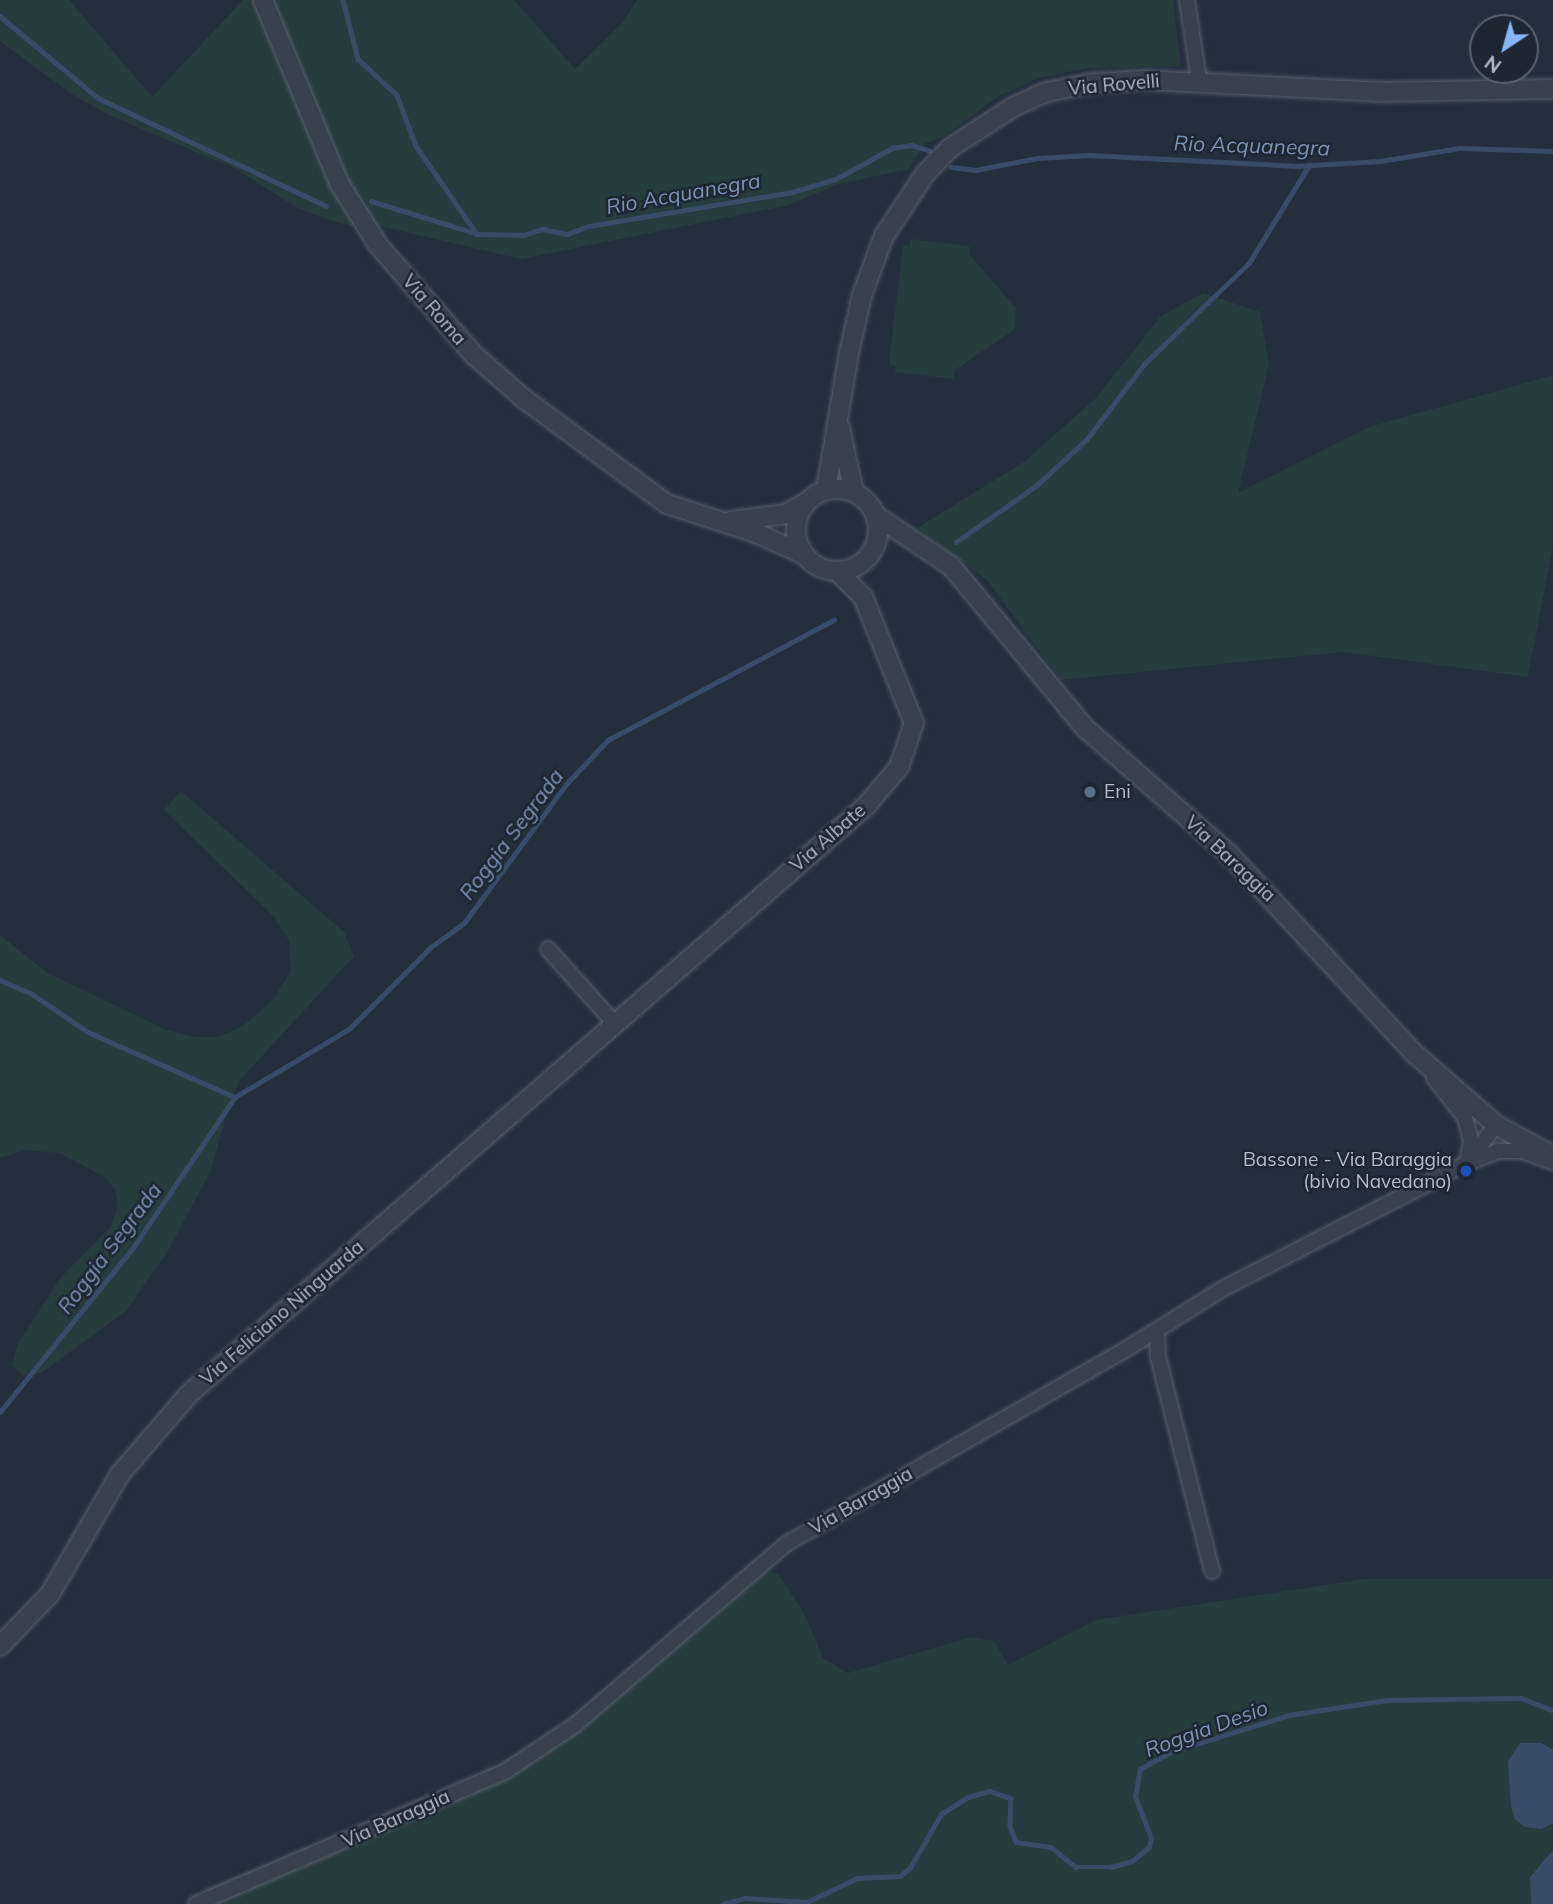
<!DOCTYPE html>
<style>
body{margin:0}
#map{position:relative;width:1553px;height:1904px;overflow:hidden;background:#242f3e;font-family:Mulish,sans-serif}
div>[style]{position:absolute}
.green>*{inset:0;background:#263c3f}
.water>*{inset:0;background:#394c67}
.stream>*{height:4.5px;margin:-2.25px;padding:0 2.25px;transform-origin:2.25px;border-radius:2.25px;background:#394c67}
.roads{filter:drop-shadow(0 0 2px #565f6c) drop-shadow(0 0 2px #565f6c)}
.minor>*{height:14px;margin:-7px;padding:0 7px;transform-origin:7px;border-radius:7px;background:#38414e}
.tertiary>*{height:18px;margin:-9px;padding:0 9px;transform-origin:9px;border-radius:9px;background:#38414e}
.tertiary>.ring{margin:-9px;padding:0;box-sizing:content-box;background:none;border:18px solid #38414e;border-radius:50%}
.dots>*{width:19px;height:19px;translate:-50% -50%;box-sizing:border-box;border:4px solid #1d2633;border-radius:50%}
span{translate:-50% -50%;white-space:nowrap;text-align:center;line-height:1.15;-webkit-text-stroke:5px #1d2633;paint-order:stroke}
.street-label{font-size:19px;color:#b4bcc9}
.poi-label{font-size:19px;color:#b4bcc9}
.left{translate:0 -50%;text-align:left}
.right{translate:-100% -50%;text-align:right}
.water-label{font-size:21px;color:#7c92b1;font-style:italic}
.north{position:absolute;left:1469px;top:14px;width:70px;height:70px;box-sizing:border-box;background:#1d2633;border:2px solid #59626f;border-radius:50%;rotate:216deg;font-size:19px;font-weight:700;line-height:28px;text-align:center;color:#b4bcc9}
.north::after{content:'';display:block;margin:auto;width:24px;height:32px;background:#8ab4f8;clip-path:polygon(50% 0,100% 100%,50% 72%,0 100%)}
</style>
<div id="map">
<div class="green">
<div style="clip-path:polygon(0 0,69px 0,152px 97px,243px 0,514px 0,575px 69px,622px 23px,637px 0,1173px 0,1181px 66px,1088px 68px,1038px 78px,997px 97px,946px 135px,924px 144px,909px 169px,839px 184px,789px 205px,521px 259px,384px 227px,363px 228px,332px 221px,299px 209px,236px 169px,109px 115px,73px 95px,0 41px)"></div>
<div style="clip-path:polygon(911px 239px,969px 246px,969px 254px,1016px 308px,1015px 329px,955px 370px,953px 379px,895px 372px,896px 366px,889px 364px,903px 245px,910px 246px)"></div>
<div style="clip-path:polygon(1203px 293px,1260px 312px,1269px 364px,1238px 493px,1369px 427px,1553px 375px,1553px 545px,1528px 677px,1344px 652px,1061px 680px,987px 580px,917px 528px,1024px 462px,1096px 398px,1161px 316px)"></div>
<div style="clip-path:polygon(181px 791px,344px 932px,354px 956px,240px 1080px,230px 1101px,211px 1170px,168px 1251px,126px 1311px,41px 1373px,22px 1375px,12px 1365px,18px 1343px,61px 1277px,110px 1228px,118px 1207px,115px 1189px,105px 1177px,59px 1153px,26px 1150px,0 1158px,0 935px,46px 972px,166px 1030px,196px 1037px,219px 1037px,243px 1026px,273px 1000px,291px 971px,289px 940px,274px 917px,164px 810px)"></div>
<div style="clip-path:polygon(755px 1564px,779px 1575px,804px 1613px,823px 1658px,848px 1673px,972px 1637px,994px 1641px,1008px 1665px,1096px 1620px,1364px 1579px,1553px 1579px,1553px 1750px,1542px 1743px,1542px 1829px,1553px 1823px,1553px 1850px,1530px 1877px,1531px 1904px,198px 1904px,206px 1888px,449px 1789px,547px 1737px)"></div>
</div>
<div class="water">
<div style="clip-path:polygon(1520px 1743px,1542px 1743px,1553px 1750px,1553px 1823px,1542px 1829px,1525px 1827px,1515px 1819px,1511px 1807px,1508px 1761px)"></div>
<div style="clip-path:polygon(1553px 1850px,1553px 1904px,1531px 1904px,1530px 1877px)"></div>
</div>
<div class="stream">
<div style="left:343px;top:0;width:61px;rotate:75.7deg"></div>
<div style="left:358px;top:59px;width:53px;rotate:42.7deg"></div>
<div style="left:397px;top:95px;width:54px;rotate:69.6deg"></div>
<div style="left:416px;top:146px;width:107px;rotate:55.3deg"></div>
<div style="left:0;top:16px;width:128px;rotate:39.9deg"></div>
<div style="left:98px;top:98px;width:252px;rotate:25.3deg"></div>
<div style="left:951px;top:167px;width:25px;rotate:7deg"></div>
<div style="left:976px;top:170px;width:62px;rotate:-11.1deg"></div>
<div style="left:1037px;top:158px;width:52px;rotate:-3.3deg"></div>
<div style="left:1089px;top:155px;width:208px;rotate:3deg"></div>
<div style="left:1297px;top:166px;width:83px;rotate:-3.4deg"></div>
<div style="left:1380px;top:161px;width:80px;rotate:-9.3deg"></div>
<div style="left:1459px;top:148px;width:94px;rotate:1.8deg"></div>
<div style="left:371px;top:201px;width:112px;rotate:17.1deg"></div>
<div style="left:478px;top:234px;width:46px;rotate:1.2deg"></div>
<div style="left:524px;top:235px;width:20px;rotate:-18deg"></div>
<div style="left:543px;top:229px;width:25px;rotate:12deg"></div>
<div style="left:567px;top:234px;width:23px;rotate:-20deg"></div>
<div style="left:589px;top:226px;width:206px;rotate:-9.5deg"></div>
<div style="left:792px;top:192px;width:46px;rotate:-16.5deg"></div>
<div style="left:836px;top:179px;width:64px;rotate:-29deg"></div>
<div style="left:892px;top:148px;width:19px;rotate:-9deg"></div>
<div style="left:911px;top:145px;width:19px;rotate:16deg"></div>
<div style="left:956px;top:542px;width:99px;rotate:-35.1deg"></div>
<div style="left:1037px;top:485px;width:67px;rotate:-42.6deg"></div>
<div style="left:1086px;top:440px;width:97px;rotate:-52.5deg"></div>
<div style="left:1145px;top:363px;width:144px;rotate:-43.9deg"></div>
<div style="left:1249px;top:263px;width:115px;rotate:-58.5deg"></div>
<div style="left:0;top:980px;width:34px;rotate:23deg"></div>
<div style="left:31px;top:993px;width:69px;rotate:34.4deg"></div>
<div style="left:88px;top:1032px;width:161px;rotate:23.9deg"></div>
<div style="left:0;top:1412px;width:215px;rotate:-51deg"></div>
<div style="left:135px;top:1245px;width:179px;rotate:-56deg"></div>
<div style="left:235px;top:1097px;width:133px;rotate:-30.8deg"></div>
<div style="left:349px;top:1029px;width:116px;rotate:-45deg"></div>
<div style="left:431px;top:947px;width:41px;rotate:-36deg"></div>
<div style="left:464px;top:923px;width:175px;rotate:-53.6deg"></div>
<div style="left:568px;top:782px;width:58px;rotate:-46.4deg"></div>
<div style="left:608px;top:740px;width:256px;rotate:-28deg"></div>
<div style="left:723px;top:1904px;width:23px;rotate:-15deg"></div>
<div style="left:745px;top:1898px;width:62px;rotate:3.7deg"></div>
<div style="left:807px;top:1902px;width:55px;rotate:-25.6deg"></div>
<div style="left:857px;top:1878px;width:43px;rotate:-2.7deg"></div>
<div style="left:900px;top:1876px;width:13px;rotate:-39deg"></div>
<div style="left:910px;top:1868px;width:62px;rotate:-60.1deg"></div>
<div style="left:941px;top:1814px;width:32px;rotate:-32deg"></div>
<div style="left:968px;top:1797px;width:22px;rotate:-16deg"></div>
<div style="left:989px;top:1791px;width:23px;rotate:18deg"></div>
<div style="left:1011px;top:1798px;width:28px;rotate:92deg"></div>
<div style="left:1010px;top:1826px;width:17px;rotate:69deg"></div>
<div style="left:1016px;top:1842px;width:35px;rotate:8deg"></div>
<div style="left:1051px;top:1847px;width:32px;rotate:39deg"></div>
<div style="left:1076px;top:1867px;width:35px"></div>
<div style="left:1111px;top:1867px;width:22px;rotate:-16deg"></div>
<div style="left:1132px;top:1861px;width:22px;rotate:-39deg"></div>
<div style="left:1149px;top:1847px;width:9px;rotate:-77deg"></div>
<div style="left:1151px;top:1838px;width:44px;rotate:-111.3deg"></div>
<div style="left:1135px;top:1797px;width:28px;rotate:-80deg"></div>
<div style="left:1140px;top:1769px;width:35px;rotate:-29deg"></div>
<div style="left:1171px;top:1752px;width:124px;rotate:-17.4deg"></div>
<div style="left:1289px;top:1715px;width:99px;rotate:-8.7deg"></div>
<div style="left:1387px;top:1700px;width:134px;rotate:-0.9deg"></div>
<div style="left:1521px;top:1698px;width:34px;rotate:21deg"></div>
</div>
<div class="roads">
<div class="minor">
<div style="left:1187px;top:0;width:81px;rotate:81.5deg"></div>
<div style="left:548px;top:949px;width:101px;rotate:48.2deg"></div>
<div style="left:1434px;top:1078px;width:51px;rotate:52.2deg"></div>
<div style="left:1465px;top:1118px;width:24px;rotate:75deg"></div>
<div style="left:1471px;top:1141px;width:22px;rotate:100deg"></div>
<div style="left:1470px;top:1159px;width:43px;rotate:-52.6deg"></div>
<div style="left:1157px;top:1331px;width:26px;rotate:88deg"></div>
<div style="left:1158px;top:1357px;width:221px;rotate:75.8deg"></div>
<div style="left:196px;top:1904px;width:337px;rotate:-23.2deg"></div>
<div style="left:506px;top:1771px;width:83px;rotate:-33.7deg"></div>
<div style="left:575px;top:1725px;width:278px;rotate:-40.6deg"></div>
<div style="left:786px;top:1544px;width:385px;rotate:-29.8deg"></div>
<div style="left:1120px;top:1353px;width:123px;rotate:-32deg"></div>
<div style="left:1224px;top:1288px;width:273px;rotate:-27.2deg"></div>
<div style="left:1467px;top:1163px;width:33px;rotate:-21deg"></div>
<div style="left:1498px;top:1151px;width:24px"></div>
<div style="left:1522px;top:1151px;width:32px;rotate:20deg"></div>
</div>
<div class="tertiary">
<div style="left:263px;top:0;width:198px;rotate:67.4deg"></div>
<div style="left:339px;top:183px;width:73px;rotate:57.8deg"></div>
<div style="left:378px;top:245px;width:147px;rotate:48.9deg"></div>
<div style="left:475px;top:356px;width:64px;rotate:41.2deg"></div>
<div style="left:523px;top:398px;width:179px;rotate:36.4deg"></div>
<div style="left:667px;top:504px;width:94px;rotate:18deg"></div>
<div style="left:756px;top:533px;width:51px;rotate:24.1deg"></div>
<div style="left:840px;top:428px;width:66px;rotate:77.8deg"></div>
<div class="ring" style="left:796px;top:489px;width:64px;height:64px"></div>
<div style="left:826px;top:490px;width:139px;rotate:-80.5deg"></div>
<div style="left:849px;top:353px;width:59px;rotate:-77.4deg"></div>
<div style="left:862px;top:295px;width:63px;rotate:-69.6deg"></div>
<div style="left:884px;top:236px;width:74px;rotate:-56.5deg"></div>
<div style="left:925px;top:174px;width:36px;rotate:-46deg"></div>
<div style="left:950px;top:148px;width:77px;rotate:-32.9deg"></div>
<div style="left:1015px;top:106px;width:35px;rotate:-24deg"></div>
<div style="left:1047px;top:92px;width:47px;rotate:-11.1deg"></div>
<div style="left:1093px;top:83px;width:52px;rotate:-3.3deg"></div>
<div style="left:1145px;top:80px;width:234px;rotate:2.9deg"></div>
<div style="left:1379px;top:92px;width:174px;rotate:-1deg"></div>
<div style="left:875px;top:515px;width:92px;rotate:33.9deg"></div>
<div style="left:951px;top:566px;width:210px;rotate:50.4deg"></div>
<div style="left:1085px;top:728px;width:190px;rotate:41.2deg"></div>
<div style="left:1228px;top:853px;width:275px;rotate:47.1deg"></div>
<div style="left:1415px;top:1054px;width:108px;rotate:41.2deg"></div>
<div style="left:1496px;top:1125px;width:65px;rotate:28.5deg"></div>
<div style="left:731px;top:521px;width:55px;rotate:-7.3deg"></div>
<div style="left:786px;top:514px;width:22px;rotate:-30deg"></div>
<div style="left:0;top:1646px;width:72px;rotate:-46.1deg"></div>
<div style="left:50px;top:1594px;width:139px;rotate:-59.7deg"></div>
<div style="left:120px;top:1474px;width:106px;rotate:-49.2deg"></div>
<div style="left:189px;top:1394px;width:897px;rotate:-40.98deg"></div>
<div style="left:866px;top:806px;width:51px;rotate:-49.8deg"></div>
<div style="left:899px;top:767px;width:46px;rotate:-71.2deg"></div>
<div style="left:914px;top:723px;width:136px;rotate:-112deg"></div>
<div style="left:863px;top:597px;width:37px;rotate:-135deg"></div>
</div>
</div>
<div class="dots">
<div style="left:1090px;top:792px;background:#5c6f8a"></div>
<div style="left:1466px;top:1171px;background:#1a4fb4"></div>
</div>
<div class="street-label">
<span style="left:1114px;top:85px;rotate:-5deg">Via Rovelli</span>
<span style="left:434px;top:310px;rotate:49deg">Via Roma</span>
<span style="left:828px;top:838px;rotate:-41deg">Via Albate</span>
<span style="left:1230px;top:859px;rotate:43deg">Via Baraggia</span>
<span style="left:282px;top:1313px;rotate:-41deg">Via Feliciano Ninguarda</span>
<span style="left:861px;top:1501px;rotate:-30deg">Via Baraggia</span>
<span style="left:396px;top:1819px;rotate:-24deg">Via Baraggia</span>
</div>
<div class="poi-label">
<span class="left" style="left:1104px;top:792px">Eni</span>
<span class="right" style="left:1452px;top:1171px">Bassone - Via Baraggia<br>(bivio Navedano)</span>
</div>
<div class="water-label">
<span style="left:1252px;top:145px;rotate:2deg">Rio Acquanegra</span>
<span style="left:683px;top:193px;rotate:-10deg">Rio Acquanegra</span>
<span style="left:511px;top:834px;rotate:-53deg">Roggia Segrada</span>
<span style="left:109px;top:1248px;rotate:-53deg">Roggia Segrada</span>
<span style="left:1206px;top:1728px;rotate:-20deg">Roggia Desio</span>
</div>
<div class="north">N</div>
</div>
